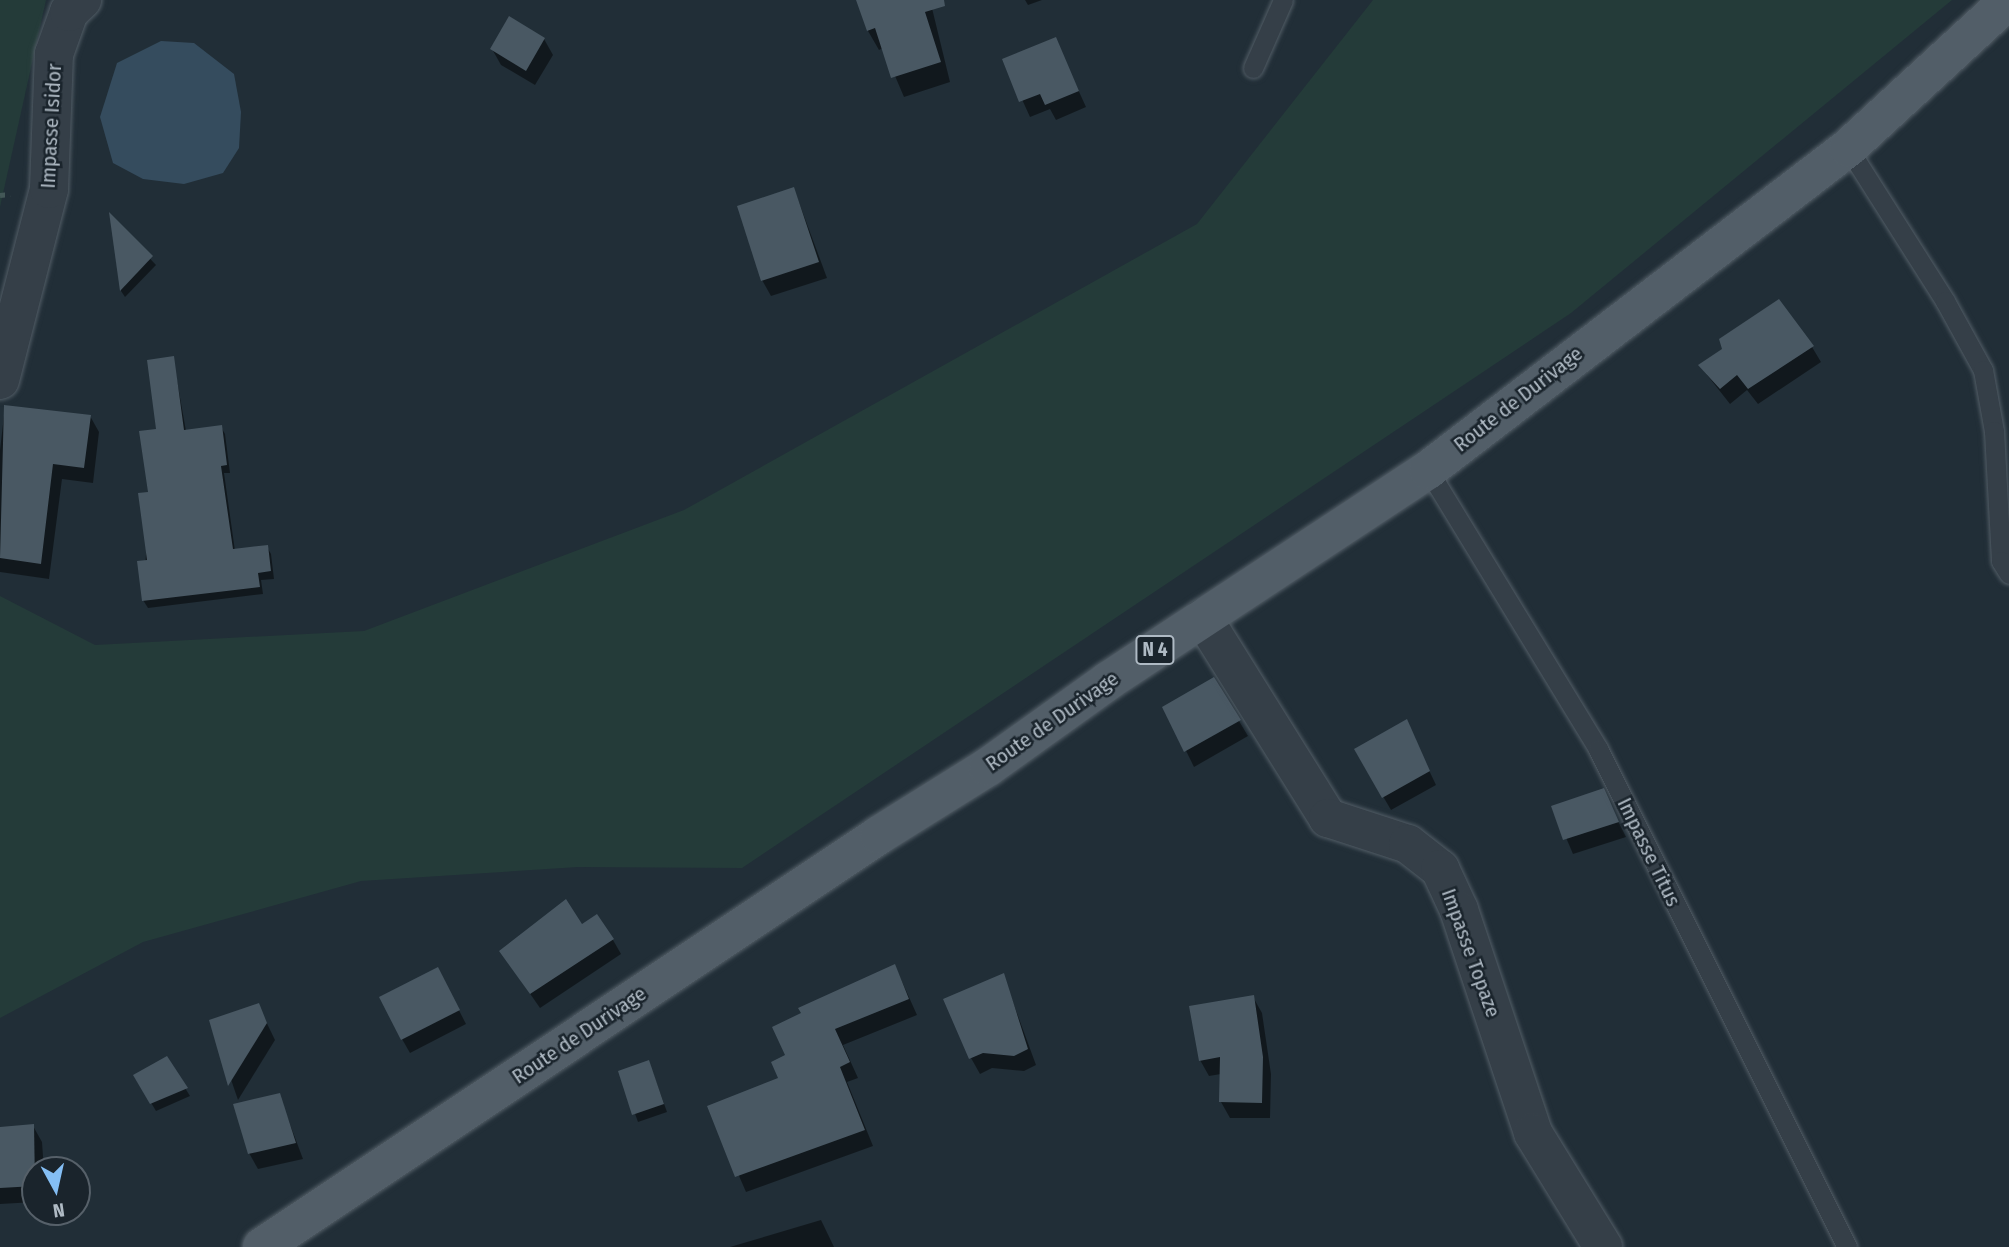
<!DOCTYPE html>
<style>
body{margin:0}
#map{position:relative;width:2009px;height:1247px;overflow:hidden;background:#212e37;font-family:"Fira Sans Condensed",sans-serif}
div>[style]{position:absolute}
.green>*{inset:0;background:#243b39}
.water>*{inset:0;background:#354c5e}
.shadow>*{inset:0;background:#0007}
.building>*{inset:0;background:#495863}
.path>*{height:4.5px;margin-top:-2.25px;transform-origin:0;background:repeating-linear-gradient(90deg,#435757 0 5px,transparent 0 10px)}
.roads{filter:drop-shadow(0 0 2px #525d66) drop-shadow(0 0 2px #525d66)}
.lane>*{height:19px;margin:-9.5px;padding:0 9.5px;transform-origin:9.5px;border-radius:9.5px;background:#353f48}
.street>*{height:38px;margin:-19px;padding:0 19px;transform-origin:19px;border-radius:19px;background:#353f48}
.primary>*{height:38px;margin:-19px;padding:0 19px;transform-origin:19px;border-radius:19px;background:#525e68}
span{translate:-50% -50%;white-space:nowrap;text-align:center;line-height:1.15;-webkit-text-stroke:5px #1a242c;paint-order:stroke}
.shield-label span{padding:2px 5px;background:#1a242c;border:2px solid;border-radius:5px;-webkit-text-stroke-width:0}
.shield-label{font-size:19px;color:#afbac4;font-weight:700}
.street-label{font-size:21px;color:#afbac4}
.north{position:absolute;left:21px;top:1156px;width:70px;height:70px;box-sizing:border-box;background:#1a242c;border:2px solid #566069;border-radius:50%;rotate:172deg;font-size:19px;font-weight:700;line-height:28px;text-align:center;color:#afbac4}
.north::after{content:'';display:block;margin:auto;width:24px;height:32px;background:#84bef4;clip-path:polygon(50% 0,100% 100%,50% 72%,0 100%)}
</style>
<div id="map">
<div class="green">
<div style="clip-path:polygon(0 0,46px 0,0 207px)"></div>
<div style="clip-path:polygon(1373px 0,1952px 0,1571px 313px,742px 868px,578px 867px,361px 881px,143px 942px,0 1018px,0 596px,95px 645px,364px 631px,684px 510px,1197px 224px)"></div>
</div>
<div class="water">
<div style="clip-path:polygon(161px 41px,194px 43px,234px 74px,241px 112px,239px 148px,223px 173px,184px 184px,143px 179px,113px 163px,100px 117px,117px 63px)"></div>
</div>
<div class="shadow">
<div style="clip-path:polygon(858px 0,930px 0,950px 82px,904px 97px,883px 48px,879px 50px,868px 31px)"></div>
<div style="clip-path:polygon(1025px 0,1042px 0,1028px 5px)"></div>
<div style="clip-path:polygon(544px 39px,553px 55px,535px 85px,501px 65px,492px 49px)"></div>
<div style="clip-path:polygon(1055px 39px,1086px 107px,1056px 120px,1050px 109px,1030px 117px,1004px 60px)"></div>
<div style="clip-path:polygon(794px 189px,827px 278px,771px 296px,762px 280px)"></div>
<div style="clip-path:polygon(111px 217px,156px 265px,125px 297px,121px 291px)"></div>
<div style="clip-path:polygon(1812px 347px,1821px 362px,1758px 404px,1747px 390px,1730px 404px,1700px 366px)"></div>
<div style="clip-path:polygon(173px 358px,186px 431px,221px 427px,225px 434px,230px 473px,224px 473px,235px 551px,267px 547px,271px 554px,274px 579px,261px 580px,263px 594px,148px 608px,143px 600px,150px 493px)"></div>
<div style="clip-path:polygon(5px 407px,90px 416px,99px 432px,93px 483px,62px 479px,49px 579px,0 572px,0 450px)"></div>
<div style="clip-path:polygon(1165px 708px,1239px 721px,1248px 736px,1194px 767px)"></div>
<div style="clip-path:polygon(1406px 722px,1436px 785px,1391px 810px,1356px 750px)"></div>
<div style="clip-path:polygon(1603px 791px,1626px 837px,1573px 854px,1553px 807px)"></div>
<div style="clip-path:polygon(581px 926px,613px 940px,621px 954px,540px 1008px,501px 952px)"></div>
<div style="clip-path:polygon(895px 966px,917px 1015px,843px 1045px,858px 1078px,847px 1082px,873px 1146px,746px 1192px,709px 1107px,780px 1079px,787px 1056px)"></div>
<div style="clip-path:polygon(1003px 975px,1036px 1065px,1024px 1071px,992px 1068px,980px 1074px,971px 1058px)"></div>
<div style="clip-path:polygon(445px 983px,466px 1024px,410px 1053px,402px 1039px)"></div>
<div style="clip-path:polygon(1253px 997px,1262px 1013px,1271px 1074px,1270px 1118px,1230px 1118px,1221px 1102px,1221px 1074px,1209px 1076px,1200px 1060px)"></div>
<div style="clip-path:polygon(258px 1005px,275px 1040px,238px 1100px,211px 1021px)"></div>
<div style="clip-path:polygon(167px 1059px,190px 1096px,156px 1111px,135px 1076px)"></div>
<div style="clip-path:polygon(652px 1070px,667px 1112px,638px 1122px,620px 1072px)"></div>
<div style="clip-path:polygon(279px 1095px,303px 1159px,258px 1169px,249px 1153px)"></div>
<div style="clip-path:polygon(33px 1126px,42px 1142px,44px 1170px,35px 1170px,35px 1202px,0 1204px,0 1129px)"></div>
<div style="clip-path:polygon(821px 1220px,834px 1247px,730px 1247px)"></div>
</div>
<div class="building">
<div style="clip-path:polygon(856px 0,944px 0,945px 6px,925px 12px,941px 62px,891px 78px,875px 28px,867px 31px)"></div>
<div style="clip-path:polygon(509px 16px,545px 38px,526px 71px,490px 49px)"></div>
<div style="clip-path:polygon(1056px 37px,1079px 91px,1045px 105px,1040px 94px,1019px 102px,1002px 59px)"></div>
<div style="clip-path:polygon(794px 187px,819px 262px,761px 281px,737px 206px)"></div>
<div style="clip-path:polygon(109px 212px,153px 256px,120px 291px)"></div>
<div style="clip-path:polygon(1779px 299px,1814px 346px,1748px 389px,1737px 375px,1720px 389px,1698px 365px,1722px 349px,1719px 339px)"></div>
<div style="clip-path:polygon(174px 356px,184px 430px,222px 425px,227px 465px,221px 466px,233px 549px,268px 545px,271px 571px,258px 573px,260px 587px,142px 601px,137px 561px,147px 560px,138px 493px,148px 492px,139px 431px,156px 429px,147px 360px)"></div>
<div style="clip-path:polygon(4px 405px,91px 415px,84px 468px,53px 464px,41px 564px,0 558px)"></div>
<div style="clip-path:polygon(1214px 677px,1241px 720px,1184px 752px,1162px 707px)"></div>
<div style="clip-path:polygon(1407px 719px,1430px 771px,1382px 798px,1354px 749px)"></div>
<div style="clip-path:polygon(1604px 788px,1619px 822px,1563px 840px,1551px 806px)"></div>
<div style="clip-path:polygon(566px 899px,582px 924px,597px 914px,614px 939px,530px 994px,499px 951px)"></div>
<div style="clip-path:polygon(895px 964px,909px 999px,835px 1029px,850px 1062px,840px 1067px,865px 1130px,735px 1177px,707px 1106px,778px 1078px,771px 1062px,785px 1055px,772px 1027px,801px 1013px,798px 1008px)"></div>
<div style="clip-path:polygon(438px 967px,460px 1010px,401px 1040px,379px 997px)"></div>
<div style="clip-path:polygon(1004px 973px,1028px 1049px,1014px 1056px,983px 1053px,969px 1059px,943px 999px)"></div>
<div style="clip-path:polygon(1254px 995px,1263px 1057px,1262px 1103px,1219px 1102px,1220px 1057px,1199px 1061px,1189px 1006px)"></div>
<div style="clip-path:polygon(259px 1003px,267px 1023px,228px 1086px,209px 1020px)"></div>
<div style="clip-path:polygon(167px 1056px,188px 1088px,150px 1104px,133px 1075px)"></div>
<div style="clip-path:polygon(649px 1060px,664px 1104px,632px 1115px,618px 1071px)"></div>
<div style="clip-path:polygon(280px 1093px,296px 1143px,248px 1154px,233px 1104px)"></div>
<div style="clip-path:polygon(34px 1124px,35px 1186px,0 1188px,0 1127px)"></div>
</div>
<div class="path">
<div style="left:0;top:195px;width:10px;rotate:-6deg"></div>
</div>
<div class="roads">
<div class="lane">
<div style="left:1253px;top:68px;width:74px;rotate:-66.2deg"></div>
<div style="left:1848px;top:148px;width:181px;rotate:57.6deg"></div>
<div style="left:1945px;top:301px;width:79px;rotate:61.2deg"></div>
<div style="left:1983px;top:370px;width:62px;rotate:79.8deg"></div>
<div style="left:1994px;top:431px;width:130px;rotate:86.9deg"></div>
<div style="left:2001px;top:561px;width:15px;rotate:58deg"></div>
<div style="left:1428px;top:470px;width:327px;rotate:58.6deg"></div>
<div style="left:1598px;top:749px;width:557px;rotate:63.43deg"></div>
</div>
<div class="street">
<div style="left:0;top:380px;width:197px;rotate:-75.6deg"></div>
<div style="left:49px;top:189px;width:135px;rotate:-87.9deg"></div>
<div style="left:54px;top:54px;width:45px;rotate:-70.3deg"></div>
<div style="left:69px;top:12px;width:18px;rotate:-43deg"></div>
<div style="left:1203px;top:618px;width:236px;rotate:58deg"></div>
<div style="left:1328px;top:818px;width:84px;rotate:18deg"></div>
<div style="left:1408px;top:844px;width:41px;rotate:38deg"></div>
<div style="left:1440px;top:869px;width:45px;rotate:65.1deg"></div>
<div style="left:1459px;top:910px;width:235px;rotate:71.6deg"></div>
<div style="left:1533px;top:1133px;width:134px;rotate:58.4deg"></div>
</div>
<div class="primary">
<div style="left:262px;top:1247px;width:742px;rotate:-33.73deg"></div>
<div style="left:879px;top:835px;width:128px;rotate:-32deg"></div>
<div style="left:988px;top:767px;width:148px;rotate:-35.6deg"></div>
<div style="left:1108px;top:681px;width:383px;rotate:-33.4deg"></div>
<div style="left:1428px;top:470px;width:529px;rotate:-37.48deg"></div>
<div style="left:1848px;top:148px;width:219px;rotate:-42.6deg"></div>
</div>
</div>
<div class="shield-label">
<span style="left:1155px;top:650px">N 4</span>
</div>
<div class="street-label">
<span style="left:51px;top:126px;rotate:-87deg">Impasse Isidor</span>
<span style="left:1518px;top:399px;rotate:-38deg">Route de Durivage</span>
<span style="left:1052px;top:721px;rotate:-35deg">Route de Durivage</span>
<span style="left:1649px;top:852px;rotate:64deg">Impasse Titus</span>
<span style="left:1471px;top:953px;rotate:70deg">Impasse Topaze</span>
<span style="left:579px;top:1035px;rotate:-34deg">Route de Durivage</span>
</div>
<div class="north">N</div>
</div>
